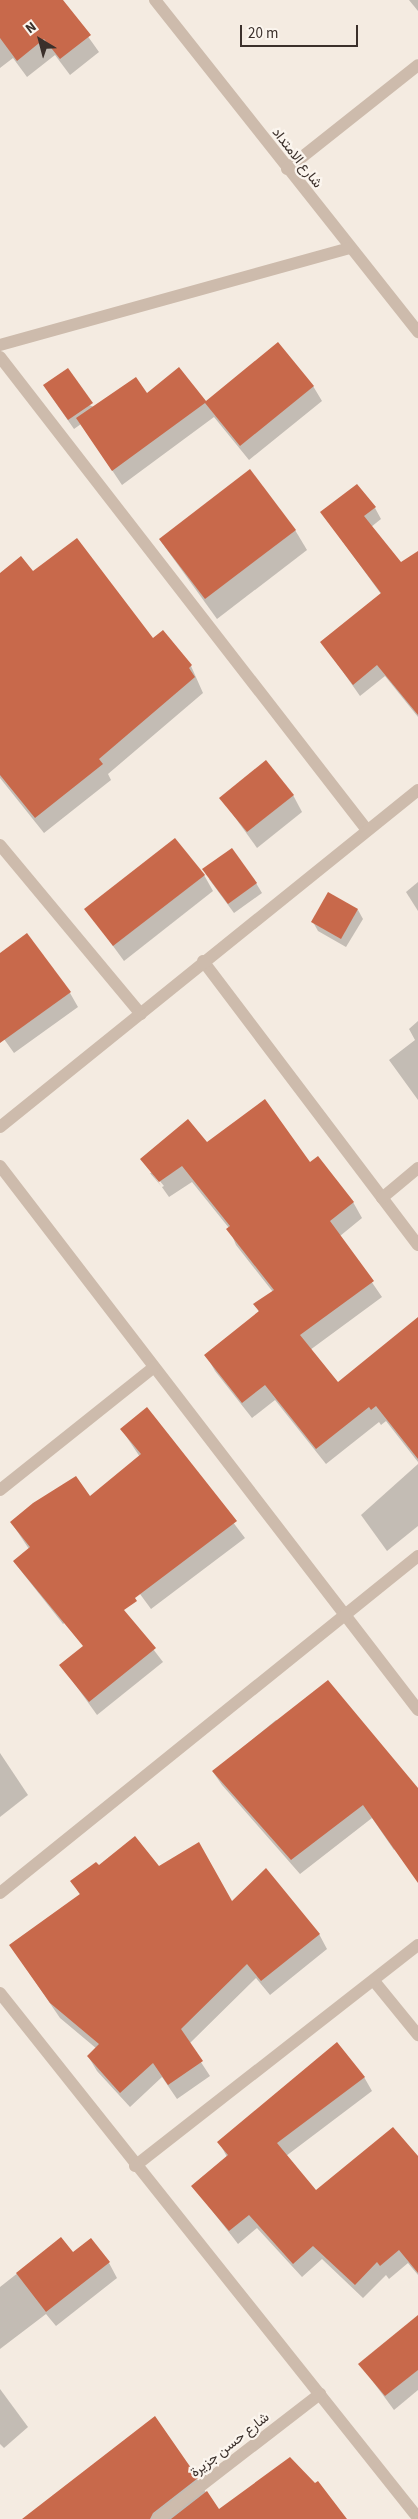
<!DOCTYPE html>
<meta charset="utf-8">
<style>
body{margin:0}
#map{position:relative;width:418px;height:2519px;overflow:hidden;background:#f4ebe1;font-family:"Source Sans 3",Vazirmatn,sans-serif}
div>[style]{position:absolute}
.shadow>*{inset:0;background:#0003}
.building>*{inset:0;background:#c8694b}
.minor>*{height:12px;margin:-6px;padding:0 6px;transform-origin:6px;border-radius:6px;background:#cdbbac}
span{translate:-50% -50%;white-space:nowrap;text-align:center;line-height:1.15;-webkit-text-stroke:4.5px #fbf5ee;paint-order:stroke}
.street-label{font-size:14px;color:#3b302b}
.north{position:absolute;left:15px;top:15px;width:50px;height:50px;-webkit-text-stroke:4px #fbf5ee;paint-order:stroke;rotate:323deg;font-size:14px;font-weight:700;line-height:20px;text-align:center;color:#3b302b}
.north::after{content:'';display:block;margin:auto;width:18px;height:22px;background:#3b302b;clip-path:polygon(50% 0,100% 100%,50% 72%,0 100%)}
.scale{position:absolute;left:240px;top:25px;width:118px;height:22px;box-sizing:border-box;border:2px solid #3b302b;border-top:0;padding-left:6px;font-size:15px;line-height:18px;white-space:nowrap;color:#3b302b;-webkit-text-stroke:4px #fbf5ee;paint-order:stroke}
</style>
<div id="map">
<div class="shadow">
<div style="clip-path:polygon(0 0,62px 0,99px 52px,70px 75px,55px 55px,27px 77px,13px 58px,0 68px)"></div>
<div style="clip-path:polygon(409px 0,418px 0,418px 11px)"></div>
<div style="clip-path:polygon(44px 386px,94px 407px,146px 395px,206px 403px,313px 386px,322px 401px,249px 460px,214px 417px,122px 485px,81px 424px,74px 429px)"></div>
<div style="clip-path:polygon(375px 508px,381px 519px,371px 527px,401px 564px,418px 552px,418px 717px,385px 676px,360px 696px,322px 642px,381px 594px,322px 513px)"></div>
<div style="clip-path:polygon(295px 530px,307px 550px,217px 619px,160px 540px)"></div>
<div style="clip-path:polygon(32px 573px,153px 640px,163px 632px,191px 666px,203px 693px,108px 774px,111px 780px,44px 833px,0 778px,0 575px)"></div>
<div style="clip-path:polygon(293px 795px,302px 812px,257px 848px,221px 798px)"></div>
<div style="clip-path:polygon(204px 875px,213px 891px,124px 961px,86px 909px)"></div>
<div style="clip-path:polygon(209px 879px,256px 883px,262px 893px,234px 913px)"></div>
<div style="clip-path:polygon(418px 882px,418px 911px,406px 892px)"></div>
<div style="clip-path:polygon(358px 910px,363px 919px,346px 947px,318px 931px,313px 922px)"></div>
<div style="clip-path:polygon(0 955px,70px 993px,78px 1007px,14px 1053px,4px 1039px,0 1041px)"></div>
<div style="clip-path:polygon(418px 1021px,418px 1100px,389px 1060px,415px 1040px,409px 1029px)"></div>
<div style="clip-path:polygon(evenodd,207px 1144px,310px 1164px,353px 1202px,362px 1218px,340px 1236px,382px 1297px,310px 1350px,337px 1384px,418px 1320px,418px 1462px,386px 1421px,381px 1425px,379px 1422px,326px 1464px,275px 1400px,252px 1418px,215px 1371px,206px 1355px,259px 1312px,255px 1305px,273px 1292px,236px 1245px,229px 1228px,192px 1182px,169px 1197px,142px 1159px,207px 1144px,150px 1173px,153px 1173px,164px 1186px,162px 1187px,150px 1173px)"></div>
<div style="clip-path:polygon(147px 1409px,245px 1538px,151px 1609px,129px 1579px,63px 1624px,14px 1562px,29px 1549px,11px 1522px,90px 1498px,140px 1457px,122px 1430px)"></div>
<div style="clip-path:polygon(418px 1464px,418px 1526px,387px 1551px,361px 1515px)"></div>
<div style="clip-path:polygon(130px 1619px,163px 1662px,97px 1715px,64px 1669px)"></div>
<div style="clip-path:polygon(276px 1720px,418px 1790px,418px 1828px,394px 1850px,372px 1818px,300px 1874px,222px 1785px,213px 1772px)"></div>
<div style="clip-path:polygon(0 1753px,28px 1795px,0 1817px)"></div>
<div style="clip-path:polygon(98px 1867px,159px 1867px,232px 1903px,319px 1934px,327px 1949px,270px 1995px,256px 1978px,189px 2044px,210px 2076px,177px 2099px,162px 2077px,130px 2107px,97px 2071px,88px 2056px,97px 2049px,60px 2018px,11px 1946px,80px 1895px,72px 1881px)"></div>
<div style="clip-path:polygon(364px 2077px,372px 2091px,286px 2156px,316px 2192px,418px 2158px,418px 2275px,408px 2263px,389px 2279px,386px 2275px,363px 2298px,322px 2259px,302px 2277px,257px 2228px,238px 2244px,193px 2186px,227px 2157px,219px 2142px)"></div>
<div style="clip-path:polygon(61px 2239px,73px 2254px,109px 2263px,117px 2278px,56px 2326px,46px 2314px,0 2349px,0 2287px)"></div>
<div style="clip-path:polygon(418px 2317px,418px 2390px,394px 2410px,360px 2364px)"></div>
<div style="clip-path:polygon(0 2389px,28px 2427px,4px 2448px,0 2444px)"></div>
<div style="clip-path:polygon(197px 2479px,224px 2519px,41px 2519px)"></div>
</div>
<div class="building">
<div style="clip-path:polygon(0 0,63px 0,91px 35px,60px 59px,44px 39px,17px 61px,0 38px)"></div>
<div style="clip-path:polygon(278px 342px,314px 386px,240px 446px,205px 403px,112px 471px,76px 418px,136px 377px,147px 393px,179px 367px,206px 401px)"></div>
<div style="clip-path:polygon(68px 368px,93px 403px,68px 420px,43px 385px)"></div>
<div style="clip-path:polygon(250px 469px,296px 530px,205px 599px,159px 539px)"></div>
<div style="clip-path:polygon(357px 484px,376px 507px,364px 516px,401px 562px,418px 551px,418px 715px,377px 665px,353px 685px,320px 642px,381px 593px,320px 512px)"></div>
<div style="clip-path:polygon(77px 538px,153px 638px,163px 630px,192px 665px,189px 668px,195px 677px,99px 759px,103px 764px,35px 818px,0 775px,0 573px,21px 556px,33px 571px)"></div>
<div style="clip-path:polygon(266px 760px,294px 795px,247px 832px,219px 798px)"></div>
<div style="clip-path:polygon(175px 838px,205px 875px,113px 946px,84px 909px)"></div>
<div style="clip-path:polygon(232px 848px,257px 883px,228px 904px,202px 869px)"></div>
<div style="clip-path:polygon(328px 892px,358px 909px,341px 939px,311px 922px)"></div>
<div style="clip-path:polygon(27px 933px,71px 992px,0 1043px,0 953px)"></div>
<div style="clip-path:polygon(265px 1099px,310px 1162px,318px 1156px,354px 1202px,330px 1221px,374px 1281px,300px 1335px,338px 1382px,418px 1317px,418px 1459px,376px 1406px,371px 1410px,369px 1407px,316px 1449px,265px 1385px,242px 1403px,204px 1355px,259px 1311px,253px 1304px,274px 1290px,226px 1229px,230px 1226px,182px 1166px,159px 1182px,140px 1159px,188px 1119px,207px 1142px)"></div>
<div style="clip-path:polygon(147px 1407px,237px 1521px,135px 1598px,137px 1601px,124px 1610px,156px 1648px,89px 1702px,59px 1665px,83px 1646px,13px 1561px,30px 1547px,10px 1522px,33px 1503px,76px 1476px,90px 1496px,141px 1454px,120px 1429px)"></div>
<div style="clip-path:polygon(328px 1680px,418px 1788px,418px 1883px,363px 1805px,291px 1860px,212px 1771px)"></div>
<div style="clip-path:polygon(135px 1836px,159px 1866px,199px 1842px,232px 1901px,266px 1868px,320px 1934px,261px 1981px,247px 1964px,181px 2029px,203px 2061px,168px 2085px,153px 2063px,120px 2093px,87px 2056px,99px 2044px,50px 2003px,9px 1945px,80px 1894px,70px 1881px,96px 1862px,99px 1865px)"></div>
<div style="clip-path:polygon(337px 2042px,365px 2077px,277px 2143px,316px 2190px,393px 2127px,418px 2156px,418px 2273px,399px 2250px,380px 2266px,377px 2262px,355px 2285px,313px 2246px,293px 2264px,249px 2215px,229px 2231px,191px 2186px,228px 2155px,217px 2142px)"></div>
<div style="clip-path:polygon(61px 2237px,73px 2252px,91px 2238px,110px 2262px,46px 2312px,16px 2273px)"></div>
<div style="clip-path:polygon(418px 2315px,418px 2370px,385px 2396px,358px 2364px)"></div>
<div style="clip-path:polygon(155px 2416px,198px 2478px,153px 2513px,150px 2519px,22px 2519px)"></div>
<div style="clip-path:polygon(290px 2457px,315px 2483px,318px 2481px,347px 2519px,171px 2519px,207px 2491px,219px 2509px)"></div>
</div>
<div class="minor">
<div style="left:155px;top:0;width:424px;rotate:51.6deg"></div>
<div style="left:287px;top:169px;width:167px;rotate:-38.4deg"></div>
<div style="left:0;top:345px;width:362px;rotate:-15.5deg"></div>
<div style="left:0;top:357px;width:599px;rotate:52.19deg"></div>
<div style="left:0;top:845px;width:220px;rotate:50.2deg"></div>
<div style="left:203px;top:961px;width:356px;rotate:52.9deg"></div>
<div style="left:0;top:1127px;width:537px;rotate:-38.88deg"></div>
<div style="left:0;top:1166px;width:686px;rotate:52.46deg"></div>
<div style="left:382px;top:1198px;width:47px;rotate:-39.8deg"></div>
<div style="left:0;top:1490px;width:197px;rotate:-38.6deg"></div>
<div style="left:0;top:1893px;width:537px;rotate:-38.88deg"></div>
<div style="left:374px;top:1981px;width:70px;rotate:50.8deg"></div>
<div style="left:0;top:1993px;width:671px;rotate:51.47deg"></div>
<div style="left:135px;top:2166px;width:359px;rotate:-38deg"></div>
<div style="left:158px;top:2519px;width:205px;rotate:-37.7deg"></div>
</div>
<div class="street-label">
<span style="left:297px;top:158px;rotate:52deg">شارع الامتداد</span>
<span style="left:230px;top:2445px;rotate:-38deg">شارع حسن جزيرة</span>
</div>
<div class="north">N</div>
<div class="scale">20 m</div>
</div>
